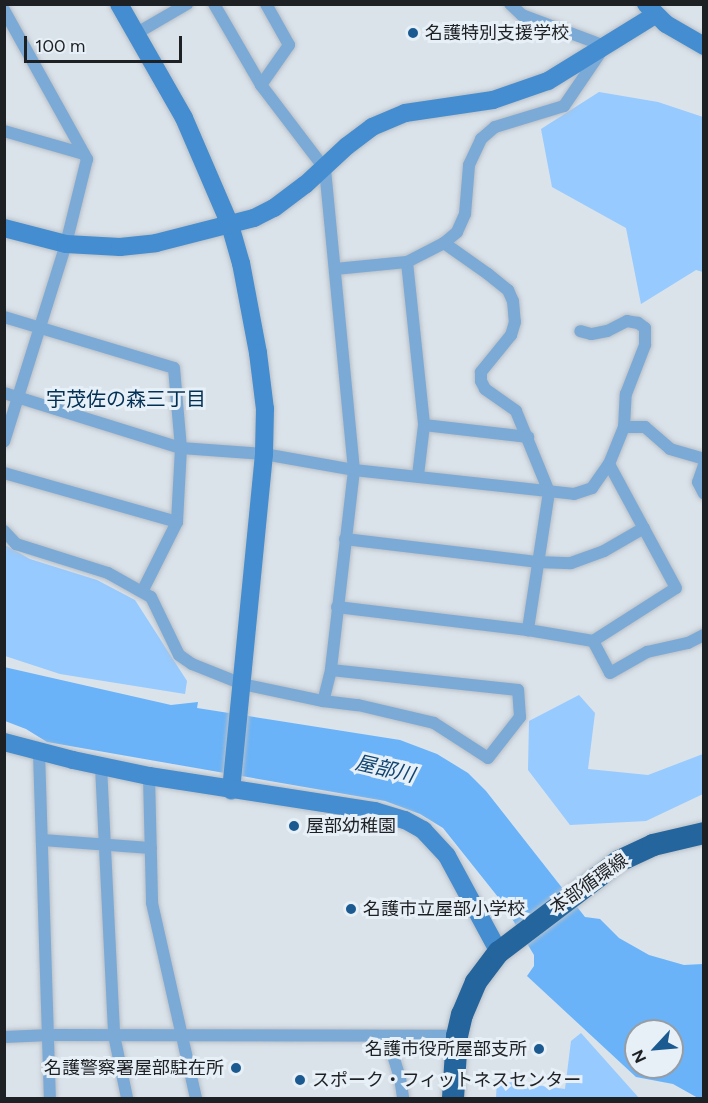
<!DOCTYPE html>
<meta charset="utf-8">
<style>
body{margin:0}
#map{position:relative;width:708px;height:1103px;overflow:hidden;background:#dae2ea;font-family:Figtree,"Noto Sans JP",sans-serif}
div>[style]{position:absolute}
.green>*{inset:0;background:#97cafe}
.water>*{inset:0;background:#6ab3f8}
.roads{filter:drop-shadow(0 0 2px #b8bfc6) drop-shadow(0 0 2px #b8bfc6)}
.street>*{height:12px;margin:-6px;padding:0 6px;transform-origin:6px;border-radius:6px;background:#7caad7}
.secondary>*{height:18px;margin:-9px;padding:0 9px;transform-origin:9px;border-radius:9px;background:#448dd0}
.highway>*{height:22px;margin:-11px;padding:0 11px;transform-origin:11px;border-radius:11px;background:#25659d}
.dots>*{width:16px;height:16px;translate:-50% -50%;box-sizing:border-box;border:3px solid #e7eff7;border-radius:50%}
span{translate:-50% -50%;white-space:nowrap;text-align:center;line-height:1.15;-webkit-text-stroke:6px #e7eff7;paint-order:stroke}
.poi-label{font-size:18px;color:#1e2124}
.left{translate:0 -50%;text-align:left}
.right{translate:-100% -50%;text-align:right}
.street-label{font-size:18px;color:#1e2124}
.neighbourhood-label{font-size:20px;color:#022f54}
.water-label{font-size:20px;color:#0f4470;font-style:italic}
.frame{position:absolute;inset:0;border:6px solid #1e2124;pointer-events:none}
.north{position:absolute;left:624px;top:1019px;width:60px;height:60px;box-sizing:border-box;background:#e7eff7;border:2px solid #979da3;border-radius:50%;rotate:244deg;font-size:16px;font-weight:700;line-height:24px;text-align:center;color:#1e2124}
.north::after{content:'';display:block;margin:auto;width:21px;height:27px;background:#1b5a90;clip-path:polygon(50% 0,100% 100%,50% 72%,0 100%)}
.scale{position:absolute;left:24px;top:36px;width:158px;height:27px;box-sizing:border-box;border:3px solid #1e2124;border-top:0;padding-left:8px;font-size:18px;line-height:21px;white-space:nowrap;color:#1e2124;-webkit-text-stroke:4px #e7eff7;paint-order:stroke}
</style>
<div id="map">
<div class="green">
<div style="clip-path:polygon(599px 92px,658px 102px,703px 117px,703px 272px,696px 270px,641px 304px,626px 228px,552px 187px,541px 129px)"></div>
<div style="clip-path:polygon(5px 545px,30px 559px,97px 580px,135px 600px,187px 681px,185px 694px,60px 674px,5px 656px)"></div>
<div style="clip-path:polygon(579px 695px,595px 713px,588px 769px,648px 775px,703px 754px,703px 794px,646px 821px,570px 825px,528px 770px,529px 721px)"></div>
<div style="clip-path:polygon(581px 1033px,639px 1098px,496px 1098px,497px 1080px,565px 1089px,571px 1041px)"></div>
</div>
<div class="water">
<div style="clip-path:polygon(evenodd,4px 667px,171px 705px,198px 702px,197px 708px,400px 740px,437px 754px,468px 773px,486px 791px,585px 917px,600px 919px,619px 938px,649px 955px,684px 965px,703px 964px,703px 1098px,698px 1098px,673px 1084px,636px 1077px,527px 976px,534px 966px,534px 955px,502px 902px,443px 828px,420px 814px,385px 801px,47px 742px,26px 729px,5px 721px,4px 667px,636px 1031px,672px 1031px,672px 1067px,636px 1067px,636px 1031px)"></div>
</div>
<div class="roads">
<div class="street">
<div style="left:214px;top:4px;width:94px;rotate:59.9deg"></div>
<div style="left:261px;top:85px;width:106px;rotate:52.7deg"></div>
<div style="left:325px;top:169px;width:302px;rotate:84.5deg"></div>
<div style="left:354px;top:470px;width:201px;rotate:96.6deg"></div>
<div style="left:331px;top:670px;width:32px;rotate:104deg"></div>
<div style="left:4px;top:10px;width:171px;rotate:60.9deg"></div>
<div style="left:87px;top:159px;width:88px;rotate:103.9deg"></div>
<div style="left:66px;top:244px;width:207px;rotate:107.4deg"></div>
<div style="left:137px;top:33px;width:58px;rotate:-30.1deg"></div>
<div style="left:261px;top:85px;width:49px;rotate:-55deg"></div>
<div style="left:289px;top:45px;width:47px;rotate:-119.3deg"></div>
<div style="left:4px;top:131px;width:83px;rotate:16deg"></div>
<div style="left:444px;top:243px;width:54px;rotate:35.2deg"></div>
<div style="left:488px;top:274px;width:26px;rotate:39deg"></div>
<div style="left:508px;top:290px;width:12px;rotate:66deg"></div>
<div style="left:513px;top:301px;width:21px;rotate:85deg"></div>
<div style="left:515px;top:322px;width:14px;rotate:107deg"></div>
<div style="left:511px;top:335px;width:48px;rotate:129deg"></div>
<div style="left:481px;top:372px;width:9px;rotate:90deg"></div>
<div style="left:481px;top:381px;width:9px;rotate:63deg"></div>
<div style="left:485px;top:389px;width:38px;rotate:35deg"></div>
<div style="left:516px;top:411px;width:87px;rotate:67.8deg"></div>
<div style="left:549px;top:492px;width:140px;rotate:98.7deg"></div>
<div style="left:407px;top:262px;width:164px;rotate:84deg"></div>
<div style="left:424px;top:425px;width:50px;rotate:96.8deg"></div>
<div style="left:335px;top:269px;width:72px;rotate:-5.6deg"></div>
<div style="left:407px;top:262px;width:42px;rotate:-27.2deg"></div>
<div style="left:444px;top:243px;width:17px;rotate:-40deg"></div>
<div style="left:457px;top:232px;width:20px;rotate:-66deg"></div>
<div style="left:465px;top:214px;width:49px;rotate:-85.3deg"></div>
<div style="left:469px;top:165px;width:29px;rotate:-65deg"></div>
<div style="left:481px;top:139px;width:18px;rotate:-41deg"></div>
<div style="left:495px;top:127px;width:72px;rotate:-16.9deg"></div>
<div style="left:564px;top:106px;width:73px;rotate:-55.7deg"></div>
<div style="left:605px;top:46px;width:89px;rotate:-159.5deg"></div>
<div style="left:522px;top:15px;width:16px;rotate:-137deg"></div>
<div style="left:4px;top:317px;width:177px;rotate:16.7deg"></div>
<div style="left:174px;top:368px;width:80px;rotate:85deg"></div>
<div style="left:181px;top:448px;width:74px;rotate:93.1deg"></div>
<div style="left:177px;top:522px;width:78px;rotate:116.6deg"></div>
<div style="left:4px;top:393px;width:185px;rotate:17.3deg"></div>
<div style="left:181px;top:448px;width:83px;rotate:4.1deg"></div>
<div style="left:264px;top:454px;width:91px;rotate:10.1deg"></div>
<div style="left:354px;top:470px;width:221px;rotate:6.2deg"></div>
<div style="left:574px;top:494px;width:19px;rotate:-18deg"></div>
<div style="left:592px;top:488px;width:29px;rotate:-55deg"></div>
<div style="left:609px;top:464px;width:40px;rotate:-68deg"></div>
<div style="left:624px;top:427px;width:33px;rotate:-87deg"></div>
<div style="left:626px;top:394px;width:53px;rotate:-68.8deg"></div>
<div style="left:645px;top:345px;width:17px;rotate:-90deg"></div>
<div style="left:645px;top:328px;width:9px;rotate:-144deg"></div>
<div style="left:638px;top:323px;width:11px;rotate:-170deg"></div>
<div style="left:627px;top:321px;width:22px;rotate:153deg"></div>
<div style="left:607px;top:331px;width:16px;rotate:169deg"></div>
<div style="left:591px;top:334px;width:11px;rotate:-165deg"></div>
<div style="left:424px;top:425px;width:105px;rotate:6.6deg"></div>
<div style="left:624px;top:427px;width:21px"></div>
<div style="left:645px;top:427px;width:33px;rotate:41deg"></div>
<div style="left:670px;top:449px;width:35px;rotate:16deg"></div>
<div style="left:704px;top:465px;width:18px;rotate:109deg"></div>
<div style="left:698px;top:482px;width:13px;rotate:63deg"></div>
<div style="left:4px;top:473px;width:180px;rotate:15.8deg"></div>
<div style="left:4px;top:531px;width:18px;rotate:47deg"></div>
<div style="left:16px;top:544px;width:96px;rotate:17.5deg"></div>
<div style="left:108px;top:573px;width:49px;rotate:29.2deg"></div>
<div style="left:151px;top:597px;width:64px;rotate:64.2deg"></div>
<div style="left:179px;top:655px;width:16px;rotate:35deg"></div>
<div style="left:192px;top:664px;width:54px;rotate:21.8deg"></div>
<div style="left:242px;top:684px;width:83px;rotate:11.9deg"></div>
<div style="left:323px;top:701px;width:35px;rotate:7deg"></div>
<div style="left:358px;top:705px;width:78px;rotate:13.3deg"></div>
<div style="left:434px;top:723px;width:64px;rotate:32.9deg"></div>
<div style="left:488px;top:758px;width:52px;rotate:-52deg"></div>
<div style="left:520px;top:717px;width:27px;rotate:-94deg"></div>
<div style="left:518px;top:690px;width:188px;rotate:-173.9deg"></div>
<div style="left:345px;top:539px;width:193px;rotate:6.8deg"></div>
<div style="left:537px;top:562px;width:34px;rotate:2deg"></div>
<div style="left:571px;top:563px;width:35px;rotate:-20deg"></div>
<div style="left:604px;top:551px;width:46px;rotate:-29.9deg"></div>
<div style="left:337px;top:607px;width:192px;rotate:6.9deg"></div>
<div style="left:528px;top:630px;width:66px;rotate:9.6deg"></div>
<div style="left:593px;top:641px;width:98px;rotate:-32.6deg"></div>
<div style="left:676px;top:588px;width:141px;rotate:-118.4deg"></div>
<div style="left:593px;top:641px;width:36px;rotate:62deg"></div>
<div style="left:610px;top:673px;width:43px;rotate:-29.6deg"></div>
<div style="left:647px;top:652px;width:42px;rotate:-12.4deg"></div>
<div style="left:688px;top:643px;width:18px;rotate:-27deg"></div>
<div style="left:39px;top:752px;width:346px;rotate:88.2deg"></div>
<div style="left:101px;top:766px;width:269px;rotate:87.2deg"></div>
<div style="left:114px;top:1035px;width:64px;rotate:78.3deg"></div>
<div style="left:149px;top:776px;width:127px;rotate:88.6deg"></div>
<div style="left:152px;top:903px;width:200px;rotate:77.3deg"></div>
<div style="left:42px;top:840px;width:109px;rotate:4.2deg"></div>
<div style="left:387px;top:1036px;width:44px;rotate:72.8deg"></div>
<div style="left:400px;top:1078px;width:20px;rotate:81deg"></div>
<div style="left:4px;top:1037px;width:46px;rotate:-2.5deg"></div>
<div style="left:50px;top:1035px;width:407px;rotate:0.1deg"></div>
</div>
<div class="secondary">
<div style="left:119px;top:4px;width:131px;rotate:60.3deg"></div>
<div style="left:184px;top:118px;width:116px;rotate:66.7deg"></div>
<div style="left:230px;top:225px;width:40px;rotate:74deg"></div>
<div style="left:241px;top:263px;width:92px;rotate:79.3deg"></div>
<div style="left:258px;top:353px;width:56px;rotate:82.9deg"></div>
<div style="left:265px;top:409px;width:45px;rotate:91.3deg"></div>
<div style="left:264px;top:454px;width:338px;rotate:95.6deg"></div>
<div style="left:646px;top:4px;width:28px;rotate:45deg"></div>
<div style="left:666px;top:24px;width:44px;rotate:30.1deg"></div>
<div style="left:4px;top:228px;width:64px;rotate:14.5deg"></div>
<div style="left:66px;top:244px;width:54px;rotate:3.2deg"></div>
<div style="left:120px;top:247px;width:36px;rotate:-6deg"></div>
<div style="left:156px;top:243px;width:101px;rotate:-14.3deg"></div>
<div style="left:254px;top:218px;width:22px;rotate:-27deg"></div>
<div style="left:274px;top:208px;width:39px;rotate:-37deg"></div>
<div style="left:305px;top:185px;width:57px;rotate:-42.9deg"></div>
<div style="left:347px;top:146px;width:31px;rotate:-37deg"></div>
<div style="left:372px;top:127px;width:36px;rotate:-23deg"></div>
<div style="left:405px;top:113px;width:89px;rotate:-8.4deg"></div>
<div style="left:493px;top:100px;width:58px;rotate:-19.1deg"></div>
<div style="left:548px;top:81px;width:126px;rotate:-31.7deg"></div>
<div style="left:4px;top:742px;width:71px;rotate:14.6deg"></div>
<div style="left:73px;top:760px;width:78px;rotate:11.9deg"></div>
<div style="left:149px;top:776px;width:229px;rotate:8.8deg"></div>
<div style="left:375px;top:811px;width:31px;rotate:17deg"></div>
<div style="left:405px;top:820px;width:21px;rotate:29deg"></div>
<div style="left:423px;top:830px;width:35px;rotate:47deg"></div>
<div style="left:447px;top:856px;width:109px;rotate:61.6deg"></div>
</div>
<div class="highway">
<div style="left:453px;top:1098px;width:62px;rotate:-86.3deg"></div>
<div style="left:457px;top:1036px;width:22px;rotate:-77deg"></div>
<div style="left:462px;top:1015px;width:36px;rotate:-67deg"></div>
<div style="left:476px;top:982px;width:38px;rotate:-53deg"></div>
<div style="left:499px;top:952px;width:151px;rotate:-37.2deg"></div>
<div style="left:619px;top:861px;width:38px;rotate:-25deg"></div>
<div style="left:653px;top:845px;width:52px;rotate:-13.2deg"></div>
</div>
</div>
<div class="dots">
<div style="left:413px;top:33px;background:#1b5a90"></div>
<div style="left:294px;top:826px;background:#1b5a90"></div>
<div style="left:351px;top:909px;background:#1b5a90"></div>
<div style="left:539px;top:1049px;background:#1b5a90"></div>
<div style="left:236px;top:1068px;background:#1b5a90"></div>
<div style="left:300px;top:1080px;background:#1b5a90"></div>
</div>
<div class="poi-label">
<span class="left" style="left:425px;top:33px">名護特別支援学校</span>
<span class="left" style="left:306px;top:826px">屋部幼稚園</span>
<span class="left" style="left:363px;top:909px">名護市立屋部小学校</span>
<span class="right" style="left:527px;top:1049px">名護市役所屋部支所</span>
<span class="right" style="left:224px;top:1068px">名護警察署屋部駐在所</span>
<span class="left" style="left:312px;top:1080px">スポーク・フィットネスセンター</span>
</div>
<div class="street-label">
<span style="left:589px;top:884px;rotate:-35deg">本部循環線</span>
</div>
<div class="neighbourhood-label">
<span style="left:126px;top:399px">宇茂佐の森三丁目</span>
</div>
<div class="water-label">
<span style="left:385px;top:769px;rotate:13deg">屋部川</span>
</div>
<div class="frame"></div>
<div class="north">N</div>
<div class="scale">100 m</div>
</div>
